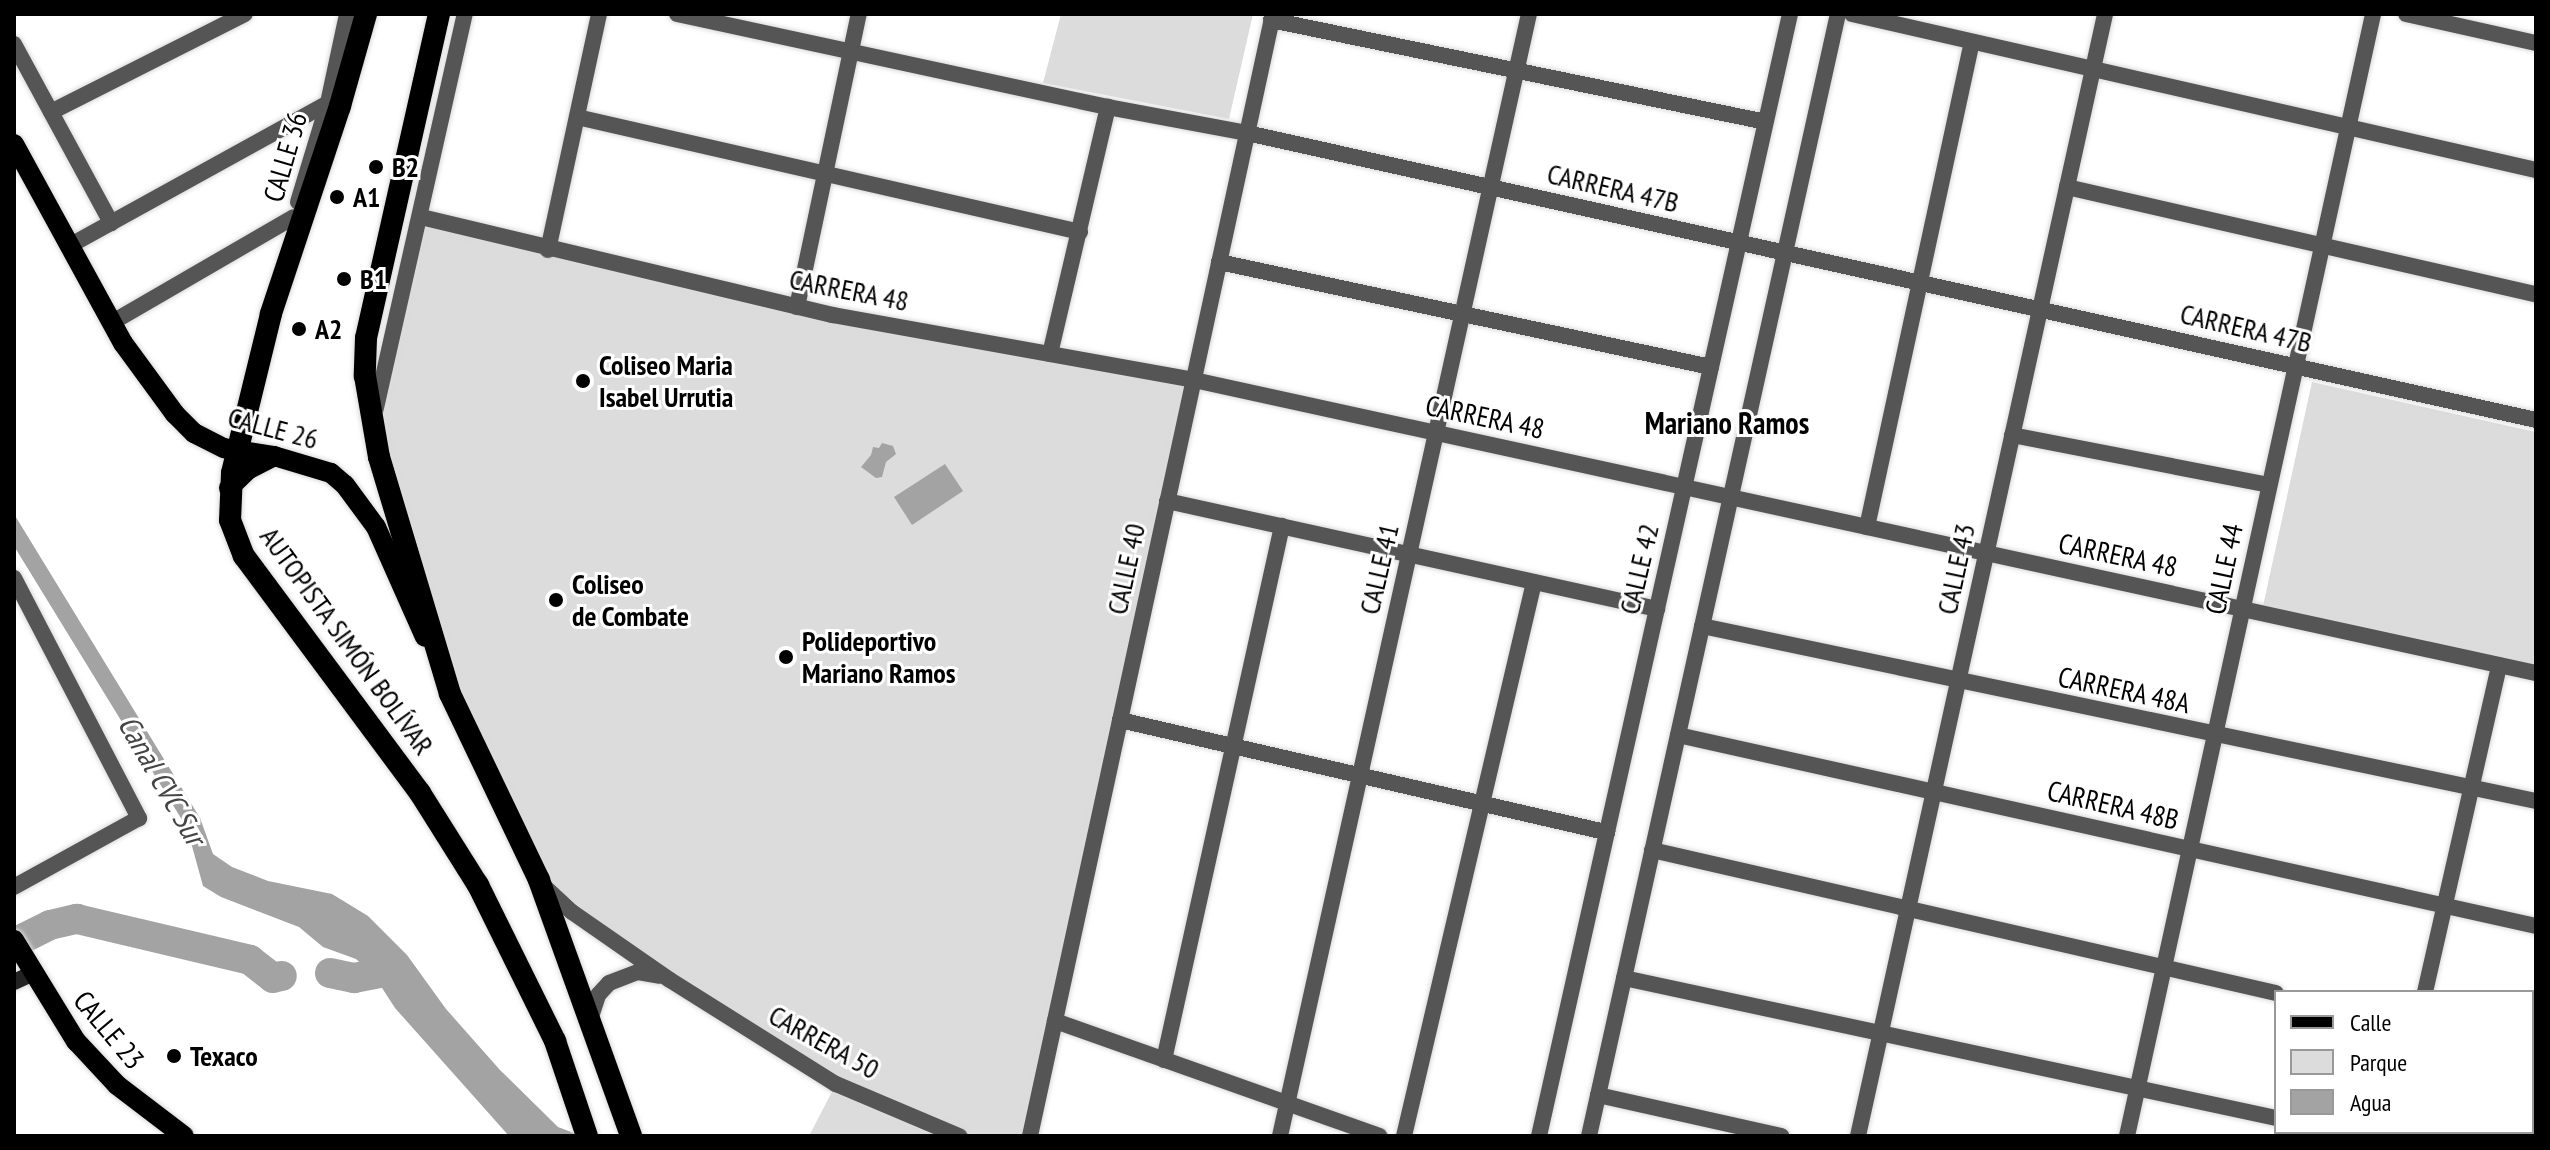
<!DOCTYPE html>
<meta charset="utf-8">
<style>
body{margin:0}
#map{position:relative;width:2550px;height:1150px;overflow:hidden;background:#fff;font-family:"PT Sans Narrow",sans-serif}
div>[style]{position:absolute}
.green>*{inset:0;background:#dcdcdc}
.water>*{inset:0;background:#a3a3a3}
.river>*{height:30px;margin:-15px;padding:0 15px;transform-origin:15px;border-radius:15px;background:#a3a3a3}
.roads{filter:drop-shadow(0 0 2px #dbdbdb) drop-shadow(0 0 2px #dbdbdb)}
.minor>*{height:16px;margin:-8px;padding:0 8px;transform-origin:8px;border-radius:8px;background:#555}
.tertiary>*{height:16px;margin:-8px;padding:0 8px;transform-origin:8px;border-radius:8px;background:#555}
.secondary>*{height:16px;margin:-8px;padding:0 8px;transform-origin:8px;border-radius:8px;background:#222}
.primary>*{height:20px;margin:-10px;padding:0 10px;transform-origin:10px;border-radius:10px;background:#000}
.trunk>*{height:22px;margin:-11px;padding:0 11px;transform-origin:11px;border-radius:11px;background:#000}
.dots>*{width:22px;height:22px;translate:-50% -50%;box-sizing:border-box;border:4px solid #fff;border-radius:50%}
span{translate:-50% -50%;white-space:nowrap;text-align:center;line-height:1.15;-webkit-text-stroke:6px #fff;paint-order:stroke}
.street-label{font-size:28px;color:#000}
.poi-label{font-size:28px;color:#000;font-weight:700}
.left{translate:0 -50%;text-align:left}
.neighbourhood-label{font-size:30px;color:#000;font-weight:700}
.water-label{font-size:30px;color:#444;font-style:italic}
.frame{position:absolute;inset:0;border:16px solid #000;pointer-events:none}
.legend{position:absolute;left:2274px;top:990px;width:260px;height:144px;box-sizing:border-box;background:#fff;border:2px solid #999;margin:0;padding:10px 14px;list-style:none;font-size:24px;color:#000}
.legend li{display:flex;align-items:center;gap:16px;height:40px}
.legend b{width:40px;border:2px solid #999}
</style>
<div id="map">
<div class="green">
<div style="clip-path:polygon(1061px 14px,1253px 14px,1229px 119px,1043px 83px)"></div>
<div style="clip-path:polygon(421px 217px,548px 250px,1194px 380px,1030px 1136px,809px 1136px,836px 1084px,556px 900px,466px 726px,374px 422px)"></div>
<div style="clip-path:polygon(2312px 382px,2536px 432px,2536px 665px,2263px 606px)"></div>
</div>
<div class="water">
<div style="clip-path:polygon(882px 443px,893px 446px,896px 454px,886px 462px,882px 477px,876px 478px,861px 467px,871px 455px,873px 447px,879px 448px)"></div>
<div style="clip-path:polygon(945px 464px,963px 491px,912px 525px,894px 497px)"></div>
<div style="clip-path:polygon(14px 514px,200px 818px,213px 854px,232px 867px,268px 881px,332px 894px,368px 916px,407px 955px,446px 1009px,500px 1070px,558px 1127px,582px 1136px,509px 1136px,395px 1008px,373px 974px,356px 959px,323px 947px,299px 927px,221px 897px,203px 886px,187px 828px,14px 546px)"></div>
</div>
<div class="river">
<div style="left:14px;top:943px;width:40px;rotate:-26.6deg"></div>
<div style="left:50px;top:925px;width:28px;rotate:-13deg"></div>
<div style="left:77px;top:919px;width:178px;rotate:13.3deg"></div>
<div style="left:250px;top:960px;width:29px;rotate:38deg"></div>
<div style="left:273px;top:978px;width:9px;rotate:-13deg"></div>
<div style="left:330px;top:973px;width:25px;rotate:12deg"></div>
<div style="left:354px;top:978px;width:33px;rotate:-11deg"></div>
</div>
<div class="roads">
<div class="minor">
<div style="left:677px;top:14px;width:441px;rotate:12.2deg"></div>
<div style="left:1108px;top:107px;width:141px;rotate:10.6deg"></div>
<div style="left:1247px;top:133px;width:1321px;rotate:12.55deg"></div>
<div style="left:1852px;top:14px;width:702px;rotate:12.85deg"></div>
<div style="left:2406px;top:14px;width:133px;rotate:12.6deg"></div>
<div style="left:1271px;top:20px;width:505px;rotate:11.64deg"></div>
<div style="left:14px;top:44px;width:204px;rotate:61.5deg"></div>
<div style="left:51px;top:112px;width:217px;rotate:-26.8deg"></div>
<div style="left:577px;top:117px;width:516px;rotate:12.88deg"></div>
<div style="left:2067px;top:187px;width:481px;rotate:12.9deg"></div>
<div style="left:421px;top:217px;width:423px;rotate:13.4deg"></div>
<div style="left:833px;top:315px;width:367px;rotate:10.2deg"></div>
<div style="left:1194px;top:380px;width:1374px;rotate:12.32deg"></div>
<div style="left:69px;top:246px;width:296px;rotate:-28.9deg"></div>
<div style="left:548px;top:250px;width:241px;rotate:-77.8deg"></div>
<div style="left:1219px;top:262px;width:503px;rotate:12.05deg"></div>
<div style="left:797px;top:307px;width:299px;rotate:-78.1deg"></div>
<div style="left:111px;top:323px;width:211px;rotate:-30.1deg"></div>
<div style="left:1050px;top:354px;width:254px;rotate:-76.8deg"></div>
<div style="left:2012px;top:435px;width:262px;rotate:11deg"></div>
<div style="left:1167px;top:501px;width:502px;rotate:12.43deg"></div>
<div style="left:1867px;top:527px;width:496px;rotate:-77.8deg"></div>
<div style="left:14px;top:578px;width:271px;rotate:62.5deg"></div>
<div style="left:139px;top:818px;width:143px;rotate:151.1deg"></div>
<div style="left:1702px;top:626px;width:852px;rotate:11.85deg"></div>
<div style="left:1120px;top:720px;width:500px;rotate:13deg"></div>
<div style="left:1678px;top:735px;width:879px;rotate:12.55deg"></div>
<div style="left:1652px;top:850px;width:640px;rotate:12.91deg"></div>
<div style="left:1624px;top:978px;width:667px;rotate:12.12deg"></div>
<div style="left:2425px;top:992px;width:335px;rotate:-77.2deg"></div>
<div style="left:1055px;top:1021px;width:344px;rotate:19.5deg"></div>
<div style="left:2532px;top:1052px;width:4px;rotate:14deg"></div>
<div style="left:1164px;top:1060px;width:547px;rotate:-77.54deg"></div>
<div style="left:1598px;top:1095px;width:188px;rotate:12.6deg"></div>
<div style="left:2343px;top:1132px;width:19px;rotate:12deg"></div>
<div style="left:1030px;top:1136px;width:1148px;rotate:-77.78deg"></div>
<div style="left:1280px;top:1136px;width:1149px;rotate:-77.49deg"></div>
<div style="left:1404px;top:1136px;width:569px;rotate:-76.79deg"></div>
<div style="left:1858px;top:1136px;width:1149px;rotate:-77.58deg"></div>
<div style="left:2127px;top:1136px;width:1149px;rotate:-77.63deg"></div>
<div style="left:2392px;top:1136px;width:4px;rotate:-76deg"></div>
</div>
<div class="tertiary">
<div style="left:298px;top:202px;width:103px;rotate:-73.1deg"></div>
<div style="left:328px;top:103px;width:91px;rotate:-77.9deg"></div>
<div style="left:376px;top:408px;width:404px;rotate:-77.3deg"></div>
<div style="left:545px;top:887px;width:37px;rotate:43deg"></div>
<div style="left:572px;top:912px;width:119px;rotate:34.8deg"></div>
<div style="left:670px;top:980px;width:196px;rotate:32.1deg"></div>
<div style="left:836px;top:1084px;width:134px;rotate:22.9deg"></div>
<div style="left:590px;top:1020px;width:26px;rotate:-72deg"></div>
<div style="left:598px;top:995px;width:16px;rotate:-47deg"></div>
<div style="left:609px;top:983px;width:31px;rotate:-21deg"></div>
<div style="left:638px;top:972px;width:22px;rotate:10deg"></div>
<div style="left:1539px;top:1136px;width:1150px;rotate:-77.39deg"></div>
<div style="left:1589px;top:1136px;width:1149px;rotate:-77.49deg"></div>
</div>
<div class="secondary">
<div style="left:14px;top:982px;width:21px;rotate:-25deg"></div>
</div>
<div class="primary">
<div style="left:14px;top:144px;width:227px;rotate:61.3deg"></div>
<div style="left:123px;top:343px;width:88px;rotate:53.8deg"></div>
<div style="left:175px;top:414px;width:27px;rotate:45deg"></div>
<div style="left:194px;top:433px;width:34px;rotate:27deg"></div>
<div style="left:224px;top:448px;width:51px;rotate:9.1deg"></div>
<div style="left:274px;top:456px;width:59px;rotate:16.6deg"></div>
<div style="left:331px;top:473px;width:18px;rotate:41deg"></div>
<div style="left:345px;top:485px;width:52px;rotate:53.6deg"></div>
<div style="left:376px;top:527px;width:120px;rotate:66deg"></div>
<div style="left:229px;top:488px;width:28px;rotate:-44deg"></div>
<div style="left:249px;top:469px;width:28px;rotate:-27deg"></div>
<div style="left:14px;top:940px;width:119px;rotate:58.5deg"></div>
<div style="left:76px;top:1041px;width:60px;rotate:47deg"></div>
<div style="left:117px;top:1085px;width:84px;rotate:37.3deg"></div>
</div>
<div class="trunk">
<div style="left:366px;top:14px;width:96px;rotate:105.8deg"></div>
<div style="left:340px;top:106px;width:219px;rotate:108.4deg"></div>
<div style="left:271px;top:314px;width:164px;rotate:103.8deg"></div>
<div style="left:232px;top:473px;width:47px;rotate:92.4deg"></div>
<div style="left:230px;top:520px;width:39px;rotate:69deg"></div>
<div style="left:244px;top:556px;width:295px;rotate:53.4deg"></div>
<div style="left:420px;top:793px;width:109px;rotate:57.8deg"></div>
<div style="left:478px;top:885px;width:174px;rotate:63.7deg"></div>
<div style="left:555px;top:1041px;width:100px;rotate:71.4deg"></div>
<div style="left:439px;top:14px;width:332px;rotate:102.7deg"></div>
<div style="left:366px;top:338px;width:38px;rotate:92deg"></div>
<div style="left:365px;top:376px;width:82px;rotate:80.2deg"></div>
<div style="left:379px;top:457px;width:247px;rotate:73.3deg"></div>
<div style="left:450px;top:694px;width:206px;rotate:64.4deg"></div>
<div style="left:539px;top:880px;width:272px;rotate:70.2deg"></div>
</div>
</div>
<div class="dots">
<div style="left:376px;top:167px;background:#000"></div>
<div style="left:337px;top:197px;background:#000"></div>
<div style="left:344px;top:279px;background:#000"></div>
<div style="left:299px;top:329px;background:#000"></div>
<div style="left:583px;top:381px;background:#000"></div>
<div style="left:556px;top:600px;background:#000"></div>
<div style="left:786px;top:657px;background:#000"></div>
<div style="left:174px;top:1056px;background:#000"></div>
</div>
<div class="street-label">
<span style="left:285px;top:157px;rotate:-74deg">CALLE 36</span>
<span style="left:1613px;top:188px;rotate:13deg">CARRERA 47B</span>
<span style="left:849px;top:290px;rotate:11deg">CARRERA 48</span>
<span style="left:2246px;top:328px;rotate:13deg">CARRERA 47B</span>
<span style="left:1485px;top:417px;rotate:12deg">CARRERA 48</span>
<span style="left:273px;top:428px;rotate:15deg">CALLE 26</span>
<span style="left:2118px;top:555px;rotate:12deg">CARRERA 48</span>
<span style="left:1126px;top:569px;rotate:-78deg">CALLE 40</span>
<span style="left:1379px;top:569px;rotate:-77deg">CALLE 41</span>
<span style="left:1639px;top:569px;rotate:-77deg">CALLE 42</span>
<span style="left:1956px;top:569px;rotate:-78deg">CALLE 43</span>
<span style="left:2224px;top:569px;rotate:-78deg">CALLE 44</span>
<span style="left:347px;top:641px;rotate:54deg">AUTOPISTA SIMÓN BOLÍVAR</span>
<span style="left:2124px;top:690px;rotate:12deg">CARRERA 48A</span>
<span style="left:2113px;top:805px;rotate:13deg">CARRERA 48B</span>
<span style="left:109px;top:1030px;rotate:50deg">CALLE 23</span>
<span style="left:824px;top:1042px;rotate:29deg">CARRERA 50</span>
</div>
<div class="poi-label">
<span class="left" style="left:392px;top:167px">B2</span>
<span class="left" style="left:353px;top:197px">A1</span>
<span class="left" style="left:360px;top:279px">B1</span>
<span class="left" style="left:315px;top:329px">A2</span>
<span class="left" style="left:599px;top:381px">Coliseo Maria<br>Isabel Urrutia</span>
<span class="left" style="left:572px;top:600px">Coliseo<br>de Combate</span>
<span class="left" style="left:802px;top:657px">Polideportivo<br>Mariano Ramos</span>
<span class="left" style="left:190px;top:1056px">Texaco</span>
</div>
<div class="neighbourhood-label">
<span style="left:1727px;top:423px">Mariano Ramos</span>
</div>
<div class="water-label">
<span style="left:162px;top:780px;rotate:60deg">Canal CVC Sur</span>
</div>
<div class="frame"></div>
<ul class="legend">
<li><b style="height:10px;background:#000"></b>Calle</li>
<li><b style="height:22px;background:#dcdcdc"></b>Parque</li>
<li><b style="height:22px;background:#a3a3a3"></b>Agua</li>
</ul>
</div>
